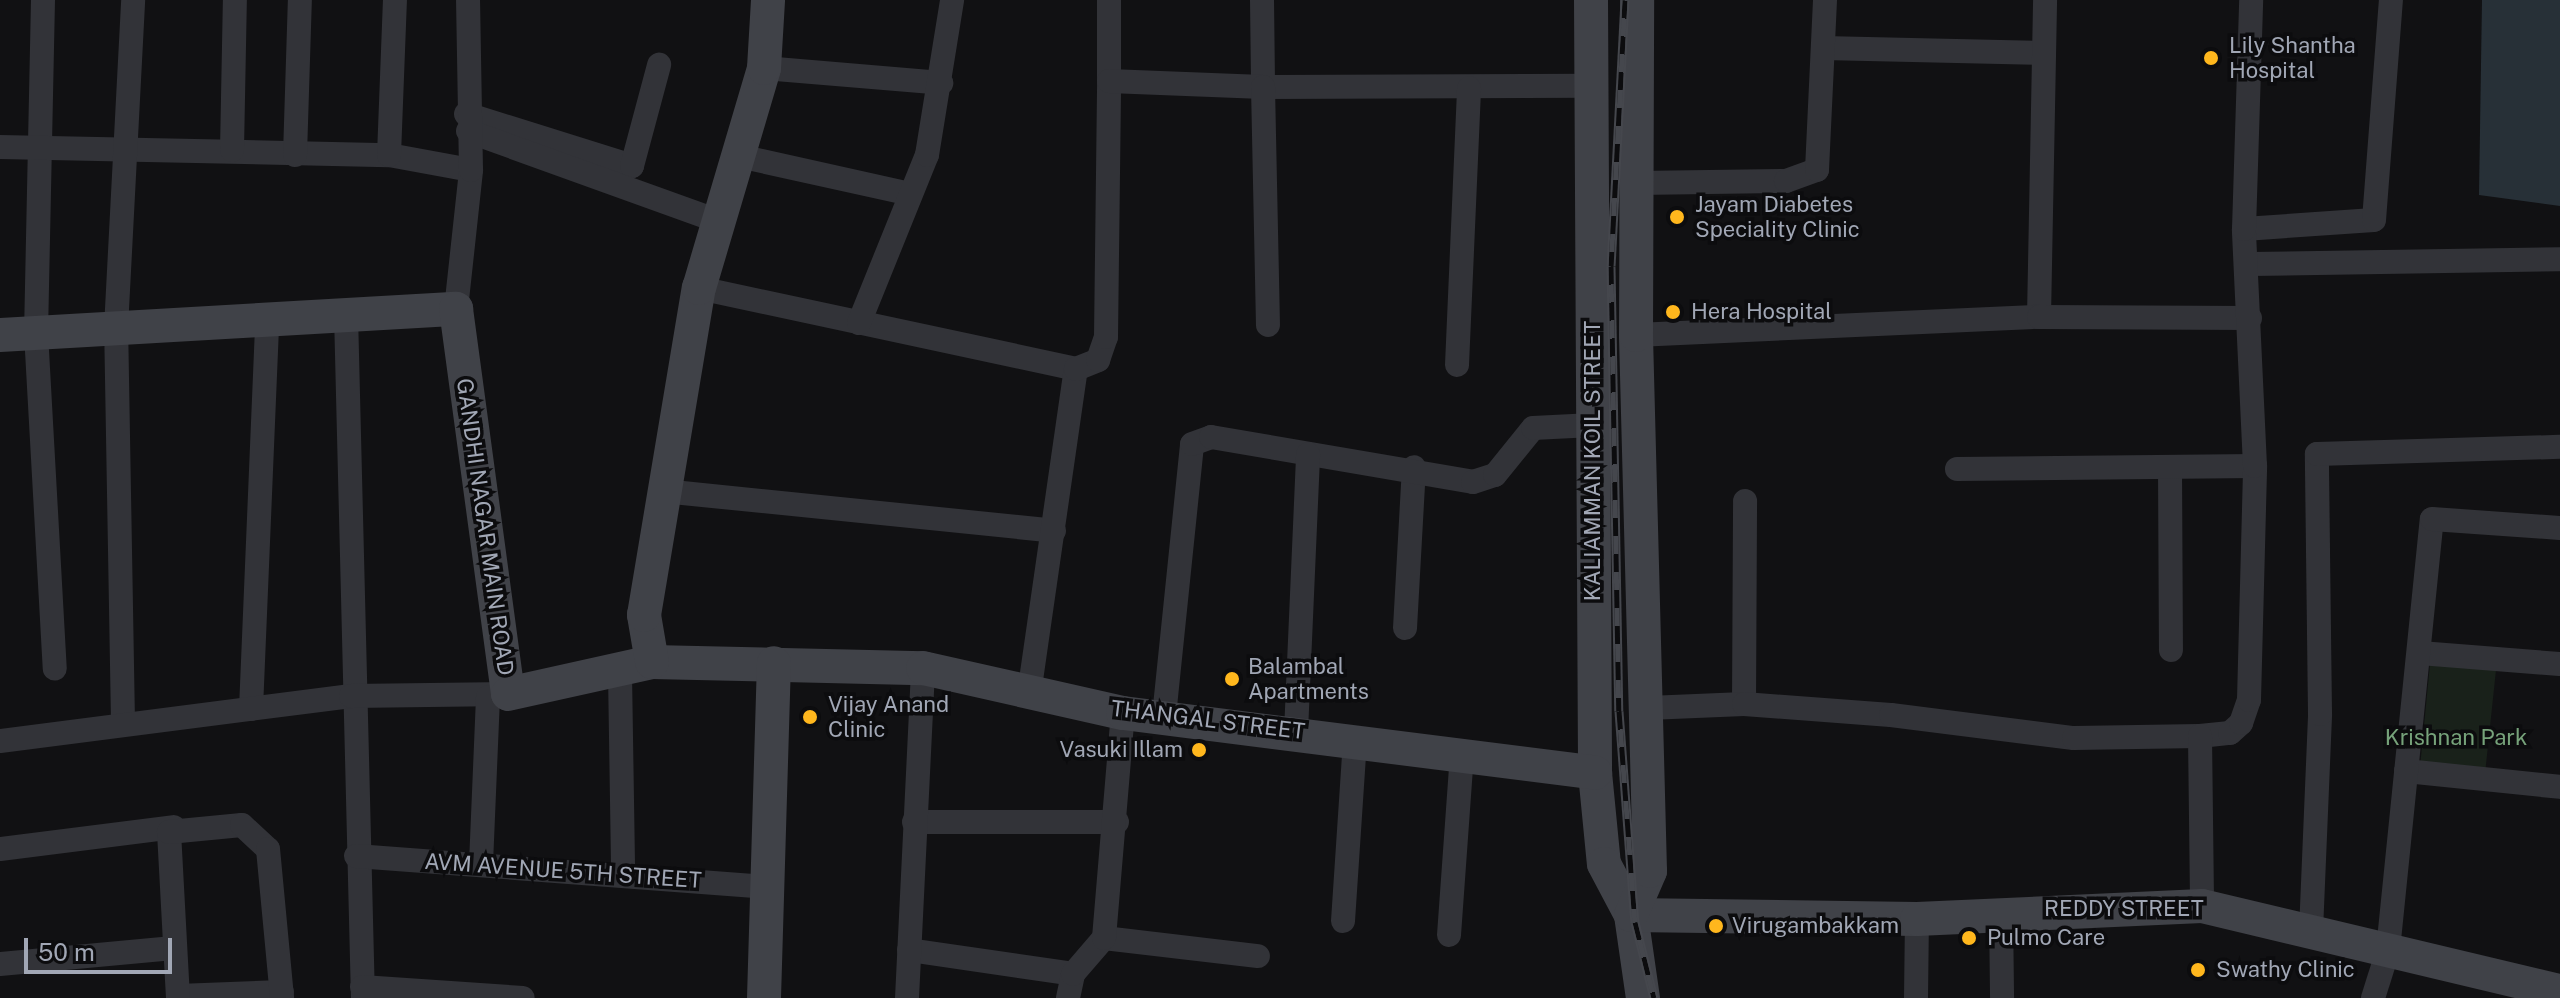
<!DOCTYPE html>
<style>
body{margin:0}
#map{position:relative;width:2560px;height:998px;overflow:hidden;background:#111113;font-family:"Public Sans",sans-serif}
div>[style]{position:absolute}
.green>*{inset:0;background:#19211a}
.water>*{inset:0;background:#273037}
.street>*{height:24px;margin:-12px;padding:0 12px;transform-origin:12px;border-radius:12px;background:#323338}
.secondary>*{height:34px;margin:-17px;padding:0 17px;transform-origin:17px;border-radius:17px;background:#404248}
.rail>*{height:9px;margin-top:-4.5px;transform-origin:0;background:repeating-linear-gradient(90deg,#0c0c0e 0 18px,#45474d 0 36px);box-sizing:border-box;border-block:2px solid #45474d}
.dots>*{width:22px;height:22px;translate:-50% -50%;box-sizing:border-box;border:4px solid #0c0c0e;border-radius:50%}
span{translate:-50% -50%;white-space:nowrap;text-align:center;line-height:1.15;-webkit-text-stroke:7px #0c0c0e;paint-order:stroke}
.poi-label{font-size:22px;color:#a1a7b5}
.left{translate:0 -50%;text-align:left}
.right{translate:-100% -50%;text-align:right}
.street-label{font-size:22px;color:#a1a7b5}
.park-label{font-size:22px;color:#76a27a}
.scale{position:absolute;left:24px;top:938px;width:148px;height:36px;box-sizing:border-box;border:4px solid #a1a7b5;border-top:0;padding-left:10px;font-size:24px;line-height:28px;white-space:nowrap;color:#a1a7b5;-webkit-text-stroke:6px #0c0c0e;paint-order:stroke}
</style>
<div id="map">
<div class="green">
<div style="clip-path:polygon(2430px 664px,2496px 670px,2485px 774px,2420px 767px)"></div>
</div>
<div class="water">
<div style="clip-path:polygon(2482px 0,2560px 0,2560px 206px,2479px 195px)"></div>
</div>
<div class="street">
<div style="left:43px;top:0;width:333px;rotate:91.2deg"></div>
<div style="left:36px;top:333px;width:336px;rotate:86.8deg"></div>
<div style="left:1109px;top:0;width:81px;rotate:90deg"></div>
<div style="left:1262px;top:0;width:87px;rotate:89.3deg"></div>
<div style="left:1263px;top:87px;width:326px;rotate:-0.2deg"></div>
<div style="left:1823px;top:48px;width:221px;rotate:1.3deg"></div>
<div style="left:764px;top:68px;width:178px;rotate:4.8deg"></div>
<div style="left:466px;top:114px;width:174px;rotate:17.4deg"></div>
<div style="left:632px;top:166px;width:105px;rotate:-75deg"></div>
<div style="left:468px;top:131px;width:266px;rotate:19.8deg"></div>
<div style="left:0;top:147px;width:389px;rotate:1.2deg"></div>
<div style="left:389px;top:155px;width:83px;rotate:10.4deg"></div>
<div style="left:232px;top:150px;width:150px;rotate:-88.9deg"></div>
<div style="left:295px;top:155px;width:155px;rotate:-88.2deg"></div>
<div style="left:389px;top:155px;width:155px;rotate:-87.8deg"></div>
<div style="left:739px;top:156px;width:175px;rotate:12.5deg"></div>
<div style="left:1637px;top:183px;width:149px;rotate:-0.8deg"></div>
<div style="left:1786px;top:181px;width:33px;rotate:-20deg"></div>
<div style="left:1817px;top:170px;width:170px;rotate:-87.3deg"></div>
<div style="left:2244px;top:229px;width:130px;rotate:-4deg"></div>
<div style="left:2374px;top:220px;width:221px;rotate:-85.6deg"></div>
<div style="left:2251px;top:264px;width:309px;rotate:-0.9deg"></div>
<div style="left:699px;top:288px;width:386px;rotate:12.1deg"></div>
<div style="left:456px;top:309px;width:140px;rotate:-83.8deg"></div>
<div style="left:471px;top:170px;width:170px;rotate:-91deg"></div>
<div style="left:346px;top:314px;width:684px;rotate:88.58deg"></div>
<div style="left:2039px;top:317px;width:317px;rotate:-88.9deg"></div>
<div style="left:859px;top:323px;width:181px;rotate:-68deg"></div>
<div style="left:927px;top:155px;width:157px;rotate:-80.8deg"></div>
<div style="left:1636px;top:335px;width:403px;rotate:-2.6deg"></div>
<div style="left:2039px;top:317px;width:211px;rotate:0.3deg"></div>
<div style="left:1457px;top:365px;width:277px;rotate:-87.5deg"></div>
<div style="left:2170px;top:467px;width:183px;rotate:89.7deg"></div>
<div style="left:1957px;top:469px;width:298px;rotate:-0.6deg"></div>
<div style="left:663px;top:491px;width:393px;rotate:5.8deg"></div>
<div style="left:1405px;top:628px;width:161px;rotate:-86.8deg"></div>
<div style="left:2420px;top:653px;width:140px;rotate:4.5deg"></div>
<div style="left:620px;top:673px;width:202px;rotate:89.1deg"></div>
<div style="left:1030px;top:687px;width:321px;rotate:-81.8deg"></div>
<div style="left:1076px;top:369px;width:24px;rotate:-22deg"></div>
<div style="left:1098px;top:360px;width:24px;rotate:-71deg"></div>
<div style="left:1106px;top:337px;width:256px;rotate:-89.3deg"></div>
<div style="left:1109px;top:81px;width:154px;rotate:2.2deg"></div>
<div style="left:1263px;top:87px;width:238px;rotate:88.8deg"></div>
<div style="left:1744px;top:704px;width:203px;rotate:-89.7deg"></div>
<div style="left:1648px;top:708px;width:96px;rotate:-2.4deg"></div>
<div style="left:1744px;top:704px;width:147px;rotate:4.3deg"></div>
<div style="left:1891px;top:715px;width:184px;rotate:7.2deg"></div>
<div style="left:2074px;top:738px;width:126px;rotate:-0.9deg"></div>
<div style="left:2200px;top:736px;width:30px;rotate:-6deg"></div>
<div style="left:2230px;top:733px;width:15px;rotate:-42deg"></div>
<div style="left:2241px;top:723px;width:24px;rotate:-71deg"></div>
<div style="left:2249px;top:700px;width:234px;rotate:-88.5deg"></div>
<div style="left:2255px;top:466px;width:237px;rotate:-92.7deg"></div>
<div style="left:2244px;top:229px;width:229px;rotate:-88.2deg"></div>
<div style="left:251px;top:709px;width:389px;rotate:-87.6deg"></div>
<div style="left:1164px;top:716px;width:273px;rotate:-84.1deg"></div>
<div style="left:1192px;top:444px;width:20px;rotate:-20deg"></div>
<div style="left:1211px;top:437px;width:266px;rotate:9.7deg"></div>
<div style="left:1473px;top:482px;width:23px;rotate:-18deg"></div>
<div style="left:1495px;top:475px;width:60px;rotate:-51deg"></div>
<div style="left:1533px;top:428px;width:60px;rotate:-2.9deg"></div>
<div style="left:123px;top:722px;width:394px;rotate:-91deg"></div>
<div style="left:116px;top:328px;width:328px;rotate:-87deg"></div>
<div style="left:1296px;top:732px;width:278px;rotate:-87.5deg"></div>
<div style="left:2200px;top:736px;width:170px;rotate:89.3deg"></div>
<div style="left:0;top:741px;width:354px;rotate:-7.3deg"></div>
<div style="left:351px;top:696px;width:157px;rotate:-0.7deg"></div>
<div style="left:2406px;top:771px;width:155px;rotate:5.9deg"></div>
<div style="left:914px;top:822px;width:203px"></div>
<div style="left:0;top:849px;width:175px;rotate:-7.2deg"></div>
<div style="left:356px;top:856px;width:414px;rotate:4.3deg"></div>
<div style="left:481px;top:864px;width:167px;rotate:-87.6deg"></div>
<div style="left:2001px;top:911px;width:87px;rotate:89.3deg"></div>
<div style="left:1343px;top:921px;width:183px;rotate:-86.2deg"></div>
<div style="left:2311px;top:931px;width:217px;rotate:-87.6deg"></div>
<div style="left:2320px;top:714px;width:260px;rotate:-90.7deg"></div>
<div style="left:2317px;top:454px;width:243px;rotate:-1.7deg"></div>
<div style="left:1449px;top:935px;width:183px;rotate:-85.9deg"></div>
<div style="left:1104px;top:938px;width:155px;rotate:6.7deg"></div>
<div style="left:909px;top:950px;width:166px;rotate:8.3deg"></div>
<div style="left:0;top:964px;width:174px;rotate:-5.3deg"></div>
<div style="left:362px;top:987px;width:161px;rotate:3.9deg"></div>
<div style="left:178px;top:996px;width:104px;rotate:-2.2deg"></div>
<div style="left:178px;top:998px;width:166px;rotate:-93.1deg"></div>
<div style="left:169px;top:832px;width:73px;rotate:-5.5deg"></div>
<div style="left:242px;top:825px;width:35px;rotate:43deg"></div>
<div style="left:268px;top:849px;width:150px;rotate:84.6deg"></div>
<div style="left:907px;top:998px;width:330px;rotate:-87.2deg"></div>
<div style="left:1068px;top:998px;width:25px;rotate:-78deg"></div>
<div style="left:1073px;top:974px;width:48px;rotate:-49.3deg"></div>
<div style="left:1104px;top:938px;width:226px;rotate:-85.2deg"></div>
<div style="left:1916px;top:998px;width:79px;rotate:-89.3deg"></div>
<div style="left:2373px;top:998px;width:50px;rotate:-72.6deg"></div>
<div style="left:2388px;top:950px;width:433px;rotate:-84.2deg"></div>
<div style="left:2432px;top:519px;width:128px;rotate:4deg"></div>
</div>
<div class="secondary">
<div style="left:1591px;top:0;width:773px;rotate:89.7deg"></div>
<div style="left:1595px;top:773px;width:91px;rotate:84.4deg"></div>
<div style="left:1604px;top:864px;width:58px;rotate:62.1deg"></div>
<div style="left:1631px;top:915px;width:84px;rotate:81.8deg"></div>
<div style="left:0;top:335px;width:457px;rotate:-3.3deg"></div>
<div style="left:456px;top:309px;width:388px;rotate:82.3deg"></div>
<div style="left:508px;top:694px;width:148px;rotate:-12.5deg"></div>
<div style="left:652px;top:662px;width:271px;rotate:1.3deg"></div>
<div style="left:923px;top:668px;width:205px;rotate:12.7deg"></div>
<div style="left:1123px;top:713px;width:476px;rotate:7.2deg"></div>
<div style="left:652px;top:662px;width:48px;rotate:-99.7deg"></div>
<div style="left:644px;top:615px;width:332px;rotate:-80.5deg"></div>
<div style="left:699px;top:288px;width:229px;rotate:-73.5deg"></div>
<div style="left:764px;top:68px;width:68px;rotate:-86.6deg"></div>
<div style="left:1631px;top:915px;width:286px;rotate:0.8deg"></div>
<div style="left:1917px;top:919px;width:285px;rotate:-2.6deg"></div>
<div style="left:2202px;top:906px;width:368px;rotate:13.4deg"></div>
<div style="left:1631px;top:915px;width:48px;rotate:-66.6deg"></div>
<div style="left:1650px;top:871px;width:536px;rotate:-91.5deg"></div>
<div style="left:1636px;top:335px;width:335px;rotate:-89.8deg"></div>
<div style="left:764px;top:998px;width:335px;rotate:-88.3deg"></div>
</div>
<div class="rail">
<div style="left:1625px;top:0;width:266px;rotate:93deg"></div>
<div style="left:1611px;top:266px;width:445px;rotate:89deg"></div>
<div style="left:1619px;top:711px;width:212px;rotate:85.7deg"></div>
<div style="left:1635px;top:922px;width:78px;rotate:76deg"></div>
</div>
<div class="dots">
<div style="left:2211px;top:58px;background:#ffb71d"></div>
<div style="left:1677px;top:217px;background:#ffb71d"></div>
<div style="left:1673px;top:312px;background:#ffb71d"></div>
<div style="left:1232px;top:679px;background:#ffb71d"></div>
<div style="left:810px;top:717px;background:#ffb71d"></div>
<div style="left:1199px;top:750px;background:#ffb71d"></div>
<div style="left:1716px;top:926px;background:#ffb71d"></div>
<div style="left:1969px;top:938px;background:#ffb71d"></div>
<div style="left:2198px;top:970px;background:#ffb71d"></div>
</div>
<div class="poi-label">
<span class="left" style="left:2229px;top:58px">Lily Shantha<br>Hospital</span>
<span class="left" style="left:1695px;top:217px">Jayam Diabetes<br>Speciality Clinic</span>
<span class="left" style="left:1691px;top:312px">Hera Hospital</span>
<span class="left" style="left:1248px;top:679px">Balambal<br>Apartments</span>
<span class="left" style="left:828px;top:717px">Vijay Anand<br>Clinic</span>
<span class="right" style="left:1183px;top:750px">Vasuki Illam</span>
<span class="left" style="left:1732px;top:926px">Virugambakkam</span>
<span class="left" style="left:1987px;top:938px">Pulmo Care</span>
<span class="left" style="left:2216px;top:970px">Swathy Clinic</span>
</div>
<div class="street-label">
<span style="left:1593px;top:461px;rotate:-90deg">KALIAMMAN KOIL STREET</span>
<span style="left:485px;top:527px;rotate:82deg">GANDHI NAGAR MAIN ROAD</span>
<span style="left:1208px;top:720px;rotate:7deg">THANGAL STREET</span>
<span style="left:563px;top:871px;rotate:4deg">AVM AVENUE 5TH STREET</span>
<span style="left:2124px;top:909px">REDDY STREET</span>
</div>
<div class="park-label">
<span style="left:2456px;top:738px">Krishnan Park</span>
</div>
<div class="scale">50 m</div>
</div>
